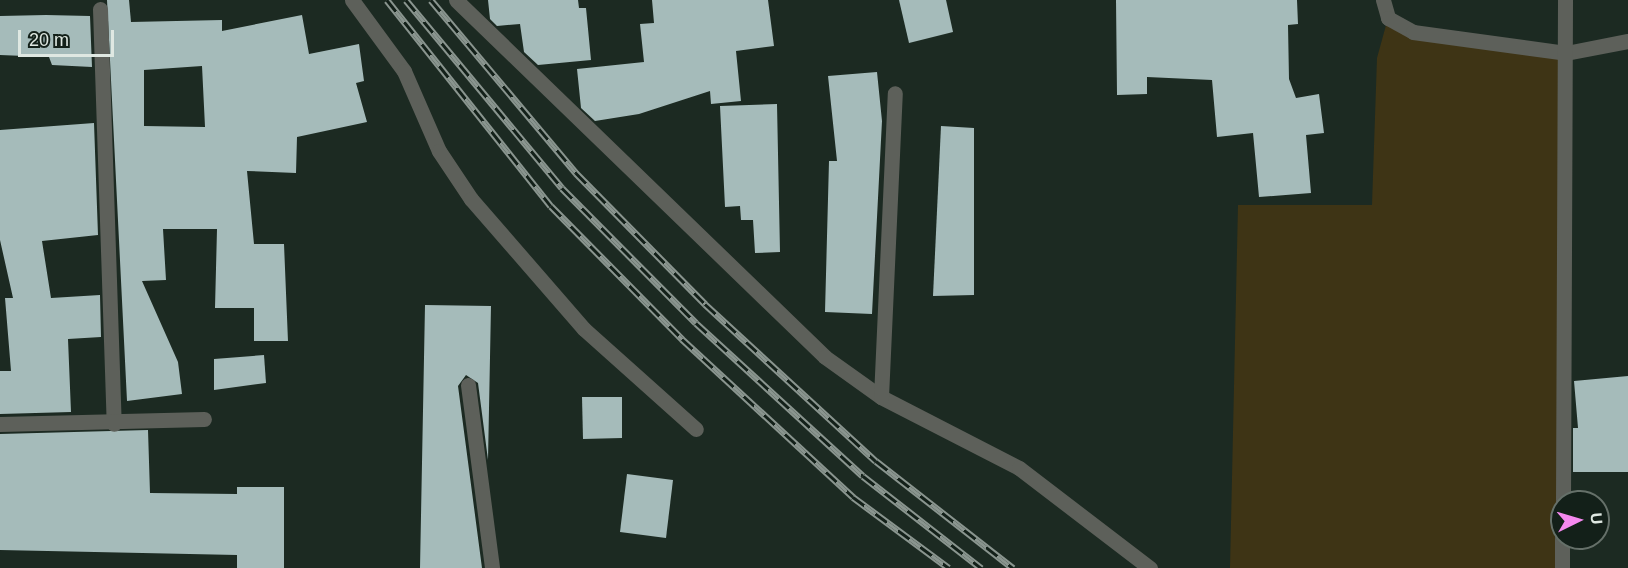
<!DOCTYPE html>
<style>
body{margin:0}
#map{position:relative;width:1628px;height:568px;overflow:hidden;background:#1c2a22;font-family:Arial,sans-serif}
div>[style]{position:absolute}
.green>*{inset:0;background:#3e3415}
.building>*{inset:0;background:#a5bbba}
.street>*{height:15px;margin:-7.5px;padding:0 7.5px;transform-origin:7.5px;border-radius:7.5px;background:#5d605a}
.rail>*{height:7px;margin-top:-3.5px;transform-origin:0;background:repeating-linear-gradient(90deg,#132019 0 14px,#8a958f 0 28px);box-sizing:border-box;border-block:2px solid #8a958f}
span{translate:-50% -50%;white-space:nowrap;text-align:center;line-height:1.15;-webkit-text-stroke:6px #132019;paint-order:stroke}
.north{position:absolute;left:1550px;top:490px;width:60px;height:60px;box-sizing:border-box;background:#132019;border:2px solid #657069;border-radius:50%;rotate:85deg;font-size:16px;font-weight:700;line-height:24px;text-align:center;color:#dfe8e2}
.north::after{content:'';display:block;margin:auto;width:21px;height:27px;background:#f589ef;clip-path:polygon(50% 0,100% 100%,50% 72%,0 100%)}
.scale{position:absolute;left:18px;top:30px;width:96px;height:27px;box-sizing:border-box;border:3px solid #dfe8e2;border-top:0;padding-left:8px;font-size:18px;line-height:21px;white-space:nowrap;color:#dfe8e2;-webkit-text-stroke:4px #132019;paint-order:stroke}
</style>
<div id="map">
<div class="green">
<div style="clip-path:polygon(1388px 18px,1413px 32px,1566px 53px,1562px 568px,1230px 568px,1238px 205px,1372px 205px,1377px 58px)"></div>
</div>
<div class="building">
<div style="clip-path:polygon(evenodd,107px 0,129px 0,131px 22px,222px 20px,222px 31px,302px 15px,309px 54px,359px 44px,364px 81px,356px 83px,367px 122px,297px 137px,296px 173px,247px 171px,254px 244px,284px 244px,288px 341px,254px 341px,254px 308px,215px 308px,217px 229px,163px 229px,166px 280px,142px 281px,178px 362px,182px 394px,127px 401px,107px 0,202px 66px,205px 127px,144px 126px,144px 70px,202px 66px)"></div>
<div style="clip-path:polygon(488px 0,578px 0,579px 8px,586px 8px,591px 60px,538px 65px,524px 52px,520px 24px,497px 26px,490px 19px)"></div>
<div style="clip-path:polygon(652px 0,768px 0,774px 46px,736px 51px,741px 101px,711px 104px,710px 91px,639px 114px,595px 121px,581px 108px,577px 69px,644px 62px,640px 24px,654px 23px)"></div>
<div style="clip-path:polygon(899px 0,946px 0,953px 32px,909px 43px)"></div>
<div style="clip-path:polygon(1116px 0,1297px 0,1298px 24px,1288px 25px,1289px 79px,1296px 98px,1319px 94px,1324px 133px,1306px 135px,1311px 193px,1259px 197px,1253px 133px,1217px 137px,1212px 80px,1147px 77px,1147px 94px,1117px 95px)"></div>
<div style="clip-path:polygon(46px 15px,90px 16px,92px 67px,52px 65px,49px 57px,0 55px,0 16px)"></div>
<div style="clip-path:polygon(877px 72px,882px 121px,872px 314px,825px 312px,829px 161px,837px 161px,828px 76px)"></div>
<div style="clip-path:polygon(777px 104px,780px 252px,755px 253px,753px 220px,741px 220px,740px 206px,725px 207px,720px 106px)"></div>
<div style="clip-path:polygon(94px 123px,98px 235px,42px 241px,51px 298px,100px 295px,101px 337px,68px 339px,71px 412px,0 414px,0 371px,11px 371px,5px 298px,13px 298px,0 240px,0 130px)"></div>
<div style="clip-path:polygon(941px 126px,974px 128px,974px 295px,933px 296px)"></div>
<div style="clip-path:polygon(425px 305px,491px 306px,488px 460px,478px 383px,466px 375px,458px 386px,482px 568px,420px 568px)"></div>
<div style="clip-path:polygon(264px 355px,266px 383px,214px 390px,214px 359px)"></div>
<div style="clip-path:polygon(1628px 376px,1628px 472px,1573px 472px,1573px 428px,1578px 428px,1574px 381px)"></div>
<div style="clip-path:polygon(582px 397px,622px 397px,622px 438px,583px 439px)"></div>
<div style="clip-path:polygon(148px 430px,150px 493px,237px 494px,237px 487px,284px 487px,284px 568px,237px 568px,237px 555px,0 550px,0 434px)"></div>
<div style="clip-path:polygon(627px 474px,673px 480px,666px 538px,620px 532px)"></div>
</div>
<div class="street">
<div style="left:352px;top:0;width:88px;rotate:53.8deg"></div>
<div style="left:404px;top:71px;width:87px;rotate:66.4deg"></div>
<div style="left:439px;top:151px;width:58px;rotate:56.3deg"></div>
<div style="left:471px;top:199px;width:172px;rotate:49deg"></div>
<div style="left:584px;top:329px;width:150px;rotate:41.8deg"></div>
<div style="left:456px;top:0;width:513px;rotate:44.05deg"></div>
<div style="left:825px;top:357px;width:69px;rotate:35.5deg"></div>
<div style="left:881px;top:397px;width:155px;rotate:27.2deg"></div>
<div style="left:1019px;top:468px;width:165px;rotate:37.4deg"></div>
<div style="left:1383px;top:0;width:19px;rotate:74deg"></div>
<div style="left:1388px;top:18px;width:29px;rotate:29deg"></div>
<div style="left:1413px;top:32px;width:154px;rotate:7.8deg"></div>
<div style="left:1566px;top:53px;width:63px;rotate:-11deg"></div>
<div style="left:100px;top:9px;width:415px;rotate:88.1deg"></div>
<div style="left:468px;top:385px;width:185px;rotate:82.5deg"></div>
<div style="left:881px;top:397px;width:304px;rotate:-87.4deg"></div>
<div style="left:0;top:424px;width:204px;rotate:-1.4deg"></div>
<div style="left:1563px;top:502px;width:502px;rotate:-89.77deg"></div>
<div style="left:1562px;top:568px;width:30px;rotate:-90deg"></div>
</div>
<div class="rail">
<div style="left:387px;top:0;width:263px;rotate:51.5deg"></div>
<div style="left:551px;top:206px;width:187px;rotate:45.4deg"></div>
<div style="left:682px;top:339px;width:233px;rotate:42.7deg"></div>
<div style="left:853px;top:497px;width:119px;rotate:36.5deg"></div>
<div style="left:406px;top:0;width:244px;rotate:50.3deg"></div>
<div style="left:562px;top:188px;width:190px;rotate:45.2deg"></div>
<div style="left:696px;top:323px;width:226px;rotate:42.5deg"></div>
<div style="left:863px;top:476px;width:150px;rotate:37.9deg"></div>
<div style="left:431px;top:0;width:226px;rotate:50deg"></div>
<div style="left:576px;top:173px;width:184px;rotate:45.4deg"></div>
<div style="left:705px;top:304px;width:232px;rotate:42.6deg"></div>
<div style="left:876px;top:461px;width:174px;rotate:38deg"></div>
</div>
<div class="north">U</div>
<div class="scale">20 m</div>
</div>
